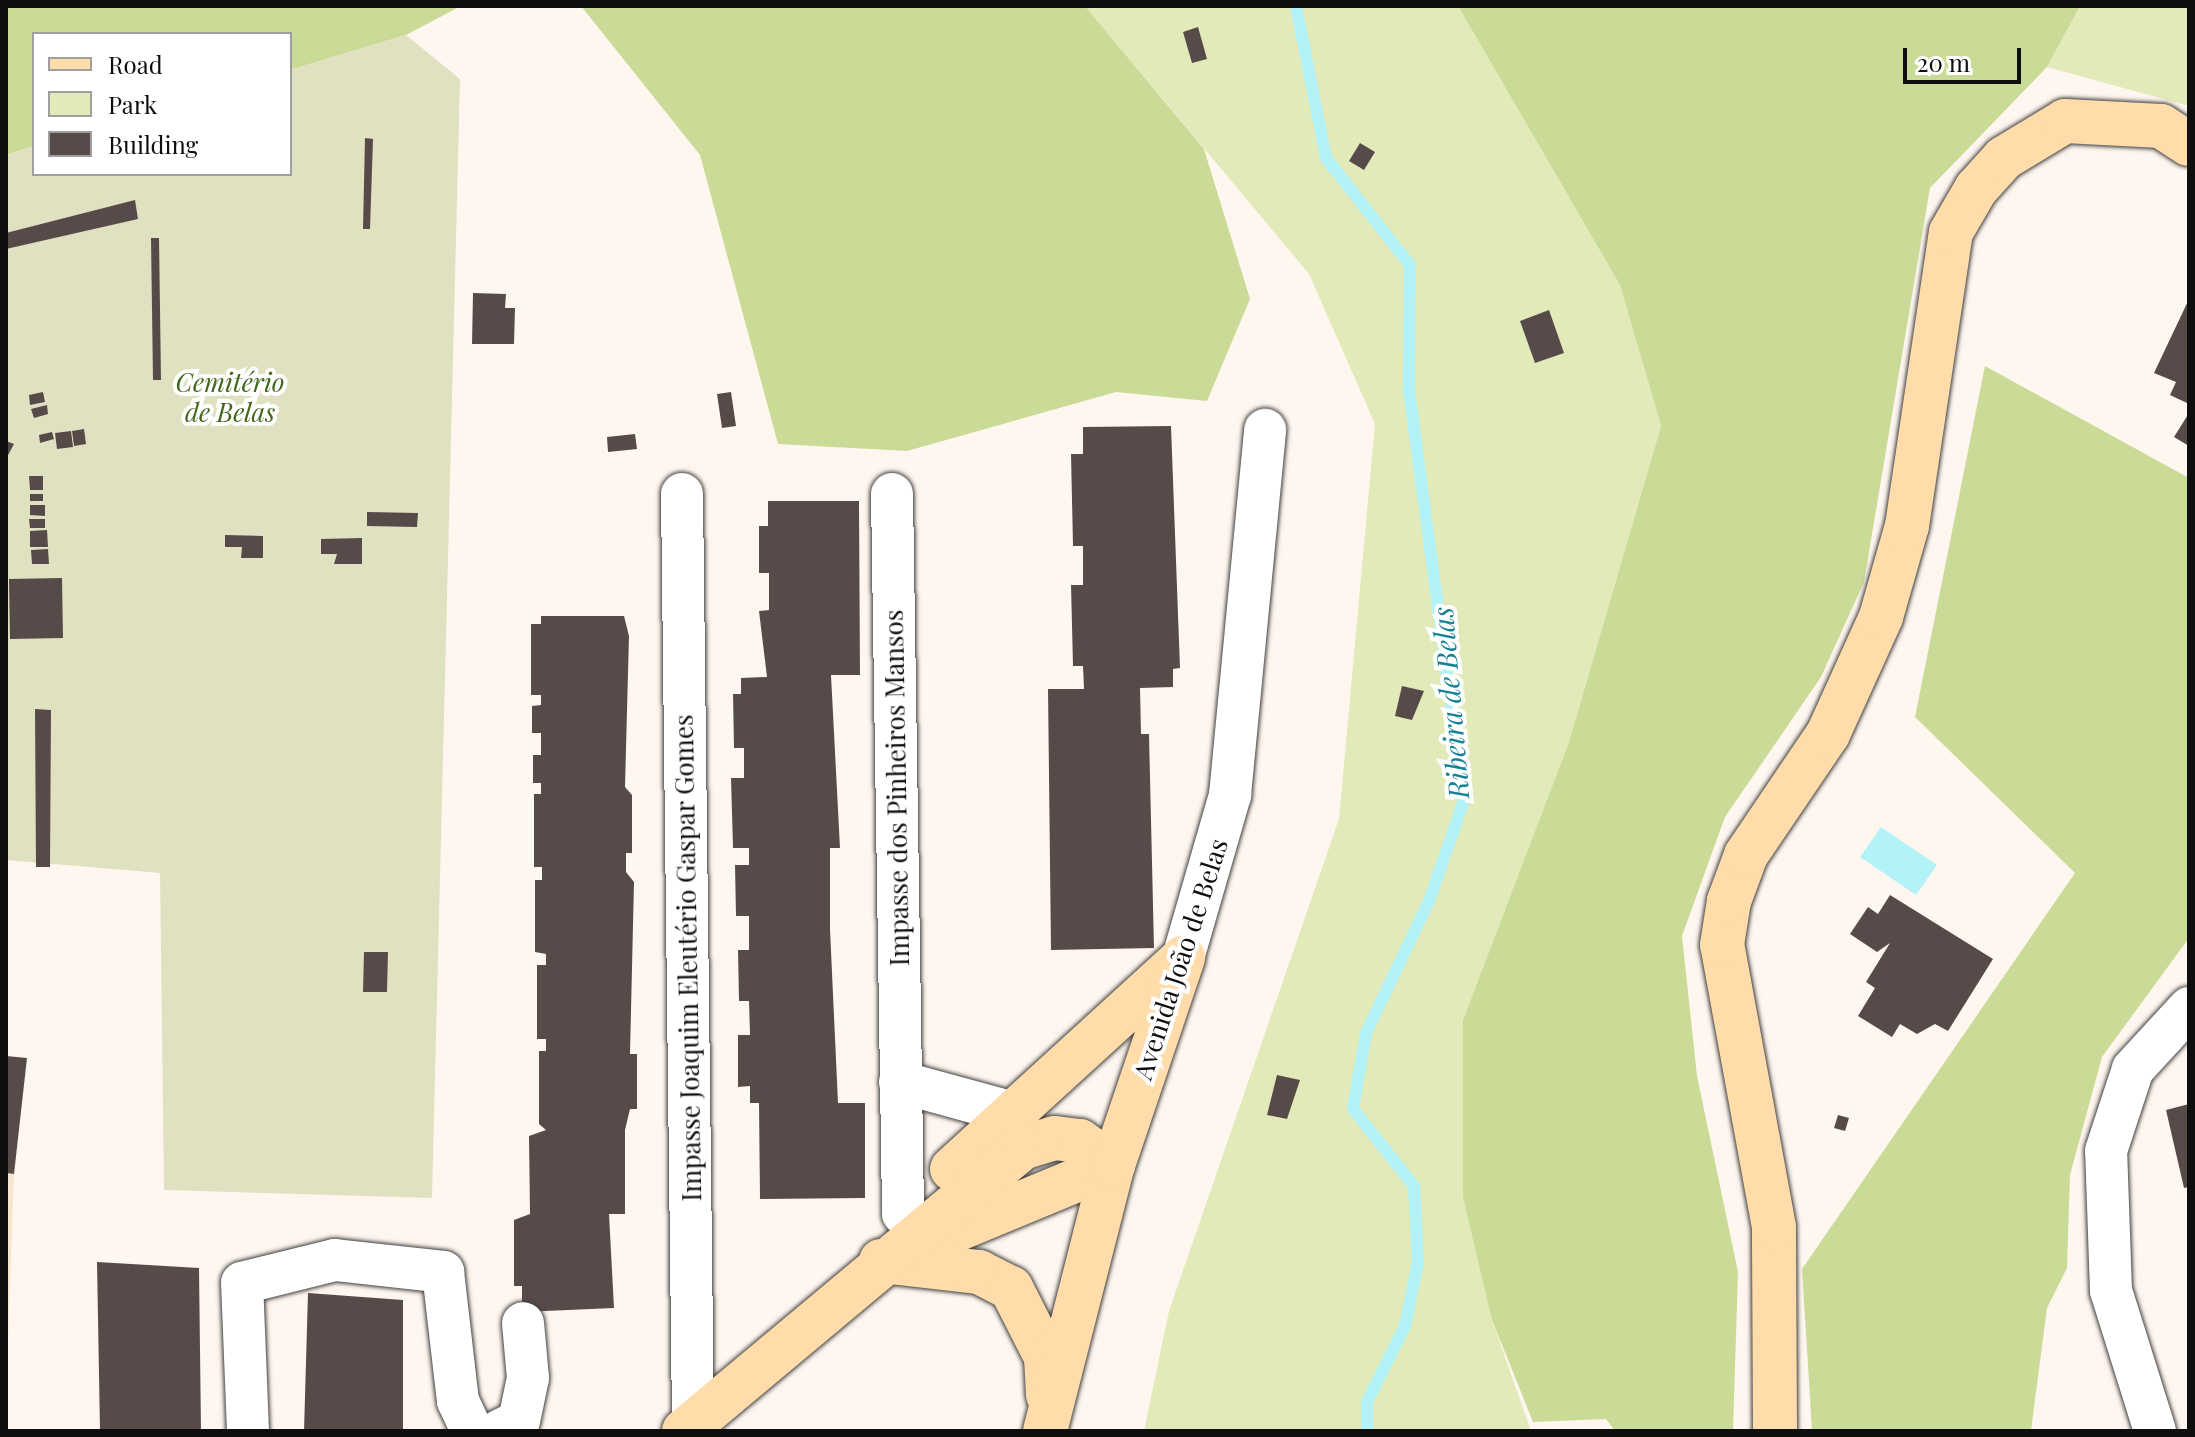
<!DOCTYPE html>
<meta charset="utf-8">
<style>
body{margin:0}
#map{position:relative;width:2195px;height:1437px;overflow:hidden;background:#fff7ef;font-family:"Playfair Display",serif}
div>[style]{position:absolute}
.farmland>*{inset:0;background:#f5e7cf}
.green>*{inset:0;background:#e1eab8}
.forest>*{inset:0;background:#cadb97}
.cemetery>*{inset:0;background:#e0e1c0}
.water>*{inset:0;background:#b3f2f7}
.stream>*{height:12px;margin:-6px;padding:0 6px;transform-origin:6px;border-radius:6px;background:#b3f2f7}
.building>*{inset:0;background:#574b4a}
.roads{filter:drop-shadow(0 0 2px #414141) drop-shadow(0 0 2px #414141)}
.street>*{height:42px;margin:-21px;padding:0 21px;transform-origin:21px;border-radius:21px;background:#fff}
.secondary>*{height:44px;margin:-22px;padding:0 22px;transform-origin:22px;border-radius:22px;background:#ffdcaa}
span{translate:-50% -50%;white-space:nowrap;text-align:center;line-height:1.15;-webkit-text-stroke:8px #fff;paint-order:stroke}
.park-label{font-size:26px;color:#43671d;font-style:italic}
.street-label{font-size:26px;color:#0e0e0e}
.water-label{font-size:28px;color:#158294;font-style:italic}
.frame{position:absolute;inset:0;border:8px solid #0e0e0e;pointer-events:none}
.legend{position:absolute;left:32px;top:32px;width:260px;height:144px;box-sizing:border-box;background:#fff;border:2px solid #9f9f9f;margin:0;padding:10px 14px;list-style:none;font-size:24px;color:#0e0e0e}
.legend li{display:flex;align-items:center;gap:16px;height:40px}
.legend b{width:40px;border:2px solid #9f9f9f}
.scale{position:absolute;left:1903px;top:48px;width:118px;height:36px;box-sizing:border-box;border:4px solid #0e0e0e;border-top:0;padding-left:10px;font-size:24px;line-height:28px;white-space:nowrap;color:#0e0e0e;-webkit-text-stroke:6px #fff;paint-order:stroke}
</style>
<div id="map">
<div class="farmland">
<div style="clip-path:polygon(6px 1173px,14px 1174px,6px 1399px)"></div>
</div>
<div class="green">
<div style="clip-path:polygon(1085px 6px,1458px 6px,1620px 285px,1661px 426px,1569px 742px,1463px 1020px,1492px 1320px,1531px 1431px,1144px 1431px,1169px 1311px,1339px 819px,1375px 424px,1309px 274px)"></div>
<div style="clip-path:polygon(2080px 6px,2189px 6px,2189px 106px,2047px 67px)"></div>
</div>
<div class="forest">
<div style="clip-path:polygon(6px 6px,461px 6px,406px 35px,290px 70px,290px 34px,34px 34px,34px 146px,6px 155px)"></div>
<div style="clip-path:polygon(581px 6px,1085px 6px,1204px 149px,1250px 299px,1207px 401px,1116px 392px,907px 451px,778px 444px,700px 155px)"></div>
<div style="clip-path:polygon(1458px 6px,2080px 6px,2047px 67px,1930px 188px,1864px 582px,1821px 677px,1725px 817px,1682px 936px,1697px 1076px,1738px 1272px,1733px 1431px,1615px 1431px,1606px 1419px,1533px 1422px,1492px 1320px,1463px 1197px,1463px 1020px,1569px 742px,1661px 426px,1620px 285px)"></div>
<div style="clip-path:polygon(1985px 366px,2189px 478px,2189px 938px,2102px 1057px,2070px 1175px,2067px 1268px,2047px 1308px,2031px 1431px,1812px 1431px,1802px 1269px,2075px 873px,1915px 717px)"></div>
</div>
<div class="cemetery">
<div style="clip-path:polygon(406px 35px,460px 79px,432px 1198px,164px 1190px,160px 873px,6px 860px,6px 155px,34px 146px,34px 174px,290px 174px,290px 70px)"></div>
</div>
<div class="water">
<div style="clip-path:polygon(1881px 827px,1937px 865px,1916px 895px,1860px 857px)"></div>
</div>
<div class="stream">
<div style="left:1296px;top:6px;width:155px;rotate:78.8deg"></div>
<div style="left:1326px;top:158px;width:136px;rotate:51.9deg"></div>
<div style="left:1410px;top:265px;width:125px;rotate:90.5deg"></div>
<div style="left:1409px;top:390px;width:414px;rotate:82.4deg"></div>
<div style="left:1464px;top:800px;width:107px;rotate:109.1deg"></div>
<div style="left:1429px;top:901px;width:146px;rotate:115.5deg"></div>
<div style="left:1366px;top:1033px;width:77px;rotate:99.7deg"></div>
<div style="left:1353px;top:1109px;width:98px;rotate:51.6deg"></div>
<div style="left:1414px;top:1186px;width:76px;rotate:87deg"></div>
<div style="left:1418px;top:1262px;width:65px;rotate:101.5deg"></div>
<div style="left:1405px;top:1326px;width:85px;rotate:116.6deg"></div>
<div style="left:1367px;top:1402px;width:29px;rotate:90deg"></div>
</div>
<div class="building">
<div style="clip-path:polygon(1198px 27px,1207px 59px,1192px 63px,1183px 32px)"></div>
<div style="clip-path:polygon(365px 138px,373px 139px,370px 229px,363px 229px)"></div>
<div style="clip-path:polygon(1360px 143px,1375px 152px,1364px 170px,1349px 161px)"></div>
<div style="clip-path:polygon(135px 200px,138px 219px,6px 249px,6px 233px)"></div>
<div style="clip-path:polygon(151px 238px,159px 238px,161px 380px,153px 380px)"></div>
<div style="clip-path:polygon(473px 293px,506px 294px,505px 308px,515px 308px,514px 344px,472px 344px)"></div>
<div style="clip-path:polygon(2189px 299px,2189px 404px,2170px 395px,2176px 382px,2154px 373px)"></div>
<div style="clip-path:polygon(1549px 310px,1564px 353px,1535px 363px,1520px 321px)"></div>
<div style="clip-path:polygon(43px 392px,45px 402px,30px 405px,29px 395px)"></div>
<div style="clip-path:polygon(731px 392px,736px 426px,722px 428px,717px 394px)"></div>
<div style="clip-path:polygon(47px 405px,48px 414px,34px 418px,31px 409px)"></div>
<div style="clip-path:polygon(2189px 413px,2189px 446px,2174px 437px)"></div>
<div style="clip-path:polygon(1171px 426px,1180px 668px,1173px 669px,1173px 687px,1140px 688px,1141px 734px,1149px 734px,1154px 948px,1051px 950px,1048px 689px,1084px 689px,1083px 666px,1073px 666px,1071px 585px,1083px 585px,1083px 546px,1073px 546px,1071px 454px,1083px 454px,1083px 427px)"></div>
<div style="clip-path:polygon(84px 429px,86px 444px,74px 446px,72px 431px)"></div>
<div style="clip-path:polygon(71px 431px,73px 447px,57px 449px,55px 433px)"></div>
<div style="clip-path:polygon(52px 432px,54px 439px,40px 443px,39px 435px)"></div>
<div style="clip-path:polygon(635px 434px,637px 449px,608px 452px,607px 437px)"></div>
<div style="clip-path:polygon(6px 441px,14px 444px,6px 459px)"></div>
<div style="clip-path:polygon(29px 476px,43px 476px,43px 490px,30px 490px)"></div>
<div style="clip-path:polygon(30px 494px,43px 494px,43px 501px,30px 501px)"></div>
<div style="clip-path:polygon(768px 501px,859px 501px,860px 675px,831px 675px,840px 848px,830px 848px,830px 929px,838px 1103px,865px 1103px,865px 1198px,760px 1199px,759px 1103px,750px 1103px,750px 1086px,738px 1087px,738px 1035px,750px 1035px,749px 1001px,739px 1001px,738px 950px,749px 950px,749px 916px,736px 916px,735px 865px,749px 865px,749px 848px,733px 848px,731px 778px,744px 778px,744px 748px,734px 748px,733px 694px,741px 694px,741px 678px,767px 677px,759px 611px,769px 610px,769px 573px,759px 573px,759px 526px,768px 526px)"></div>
<div style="clip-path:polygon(30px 505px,45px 505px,45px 516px,30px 515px)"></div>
<div style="clip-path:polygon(367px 512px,418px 513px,417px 527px,367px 526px)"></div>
<div style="clip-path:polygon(29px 519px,45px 519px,45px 528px,30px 528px)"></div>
<div style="clip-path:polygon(47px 530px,48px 547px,30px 547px,30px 531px)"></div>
<div style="clip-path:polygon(225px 535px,263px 536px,263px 558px,241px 558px,242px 547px,225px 547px)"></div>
<div style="clip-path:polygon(362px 538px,362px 564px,334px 564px,337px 554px,321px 554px,321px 539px)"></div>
<div style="clip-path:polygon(48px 549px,49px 564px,32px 564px,31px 550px)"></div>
<div style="clip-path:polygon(62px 578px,63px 638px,10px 639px,9px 579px)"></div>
<div style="clip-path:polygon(541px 616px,624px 616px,629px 636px,625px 787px,632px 795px,632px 853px,626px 853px,626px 872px,634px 882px,630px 1054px,637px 1054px,637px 1109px,630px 1109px,625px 1130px,625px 1214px,609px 1214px,614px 1308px,522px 1312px,522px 1286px,514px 1286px,514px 1220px,530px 1214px,529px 1136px,546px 1130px,539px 1124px,539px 1051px,546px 1051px,546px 1039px,537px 1039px,537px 965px,546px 965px,546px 954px,535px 952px,535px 880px,542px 880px,542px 867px,534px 867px,534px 794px,541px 794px,541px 783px,533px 783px,533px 755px,541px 755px,541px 733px,532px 733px,532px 706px,541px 705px,541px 695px,531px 695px,531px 624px,541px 624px)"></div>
<div style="clip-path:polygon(1402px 686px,1424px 691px,1412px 720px,1395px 716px)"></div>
<div style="clip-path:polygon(35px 709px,51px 710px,50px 867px,36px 867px)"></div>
<div style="clip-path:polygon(1890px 895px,1993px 959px,1948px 1031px,1935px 1024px,1917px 1034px,1900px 1024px,1892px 1037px,1858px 1016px,1875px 988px,1866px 982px,1890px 943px,1877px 952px,1850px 934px,1868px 907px,1878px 914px)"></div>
<div style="clip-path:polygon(364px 952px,388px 952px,387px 992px,363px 992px)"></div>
<div style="clip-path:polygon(6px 1056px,27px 1058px,14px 1174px,6px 1173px)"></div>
<div style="clip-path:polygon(1277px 1075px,1300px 1080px,1287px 1119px,1267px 1115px)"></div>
<div style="clip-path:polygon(2189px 1104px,2189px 1187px,2184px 1188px,2166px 1110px)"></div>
<div style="clip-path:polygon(1838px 1115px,1849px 1118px,1845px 1131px,1834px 1128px)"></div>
<div style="clip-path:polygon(97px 1262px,199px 1268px,201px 1431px,100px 1431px)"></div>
<div style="clip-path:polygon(308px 1293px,403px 1300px,403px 1431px,304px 1431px)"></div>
</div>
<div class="roads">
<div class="street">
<div style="left:682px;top:494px;width:929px;rotate:89.32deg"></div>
<div style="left:892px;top:494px;width:720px;rotate:89.12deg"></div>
<div style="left:1183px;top:958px;width:170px;rotate:-73.9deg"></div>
<div style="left:1230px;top:795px;width:367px;rotate:-84.5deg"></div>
<div style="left:900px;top:1082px;width:117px;rotate:15.3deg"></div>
<div style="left:248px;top:1431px;width:148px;rotate:-92.3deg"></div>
<div style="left:242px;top:1283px;width:96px;rotate:-13.9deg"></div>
<div style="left:335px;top:1260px;width:109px;rotate:6.3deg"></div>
<div style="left:443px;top:1272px;width:130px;rotate:83.4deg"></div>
<div style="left:458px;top:1401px;width:33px;rotate:65deg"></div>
<div style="left:499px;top:1431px;width:22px;rotate:-27deg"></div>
<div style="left:519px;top:1421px;width:44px;rotate:-78.2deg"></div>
<div style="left:528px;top:1378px;width:55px;rotate:-95.2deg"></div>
<div style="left:2155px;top:1431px;width:147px;rotate:-107.4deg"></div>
<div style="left:2111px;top:1291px;width:140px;rotate:-92deg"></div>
<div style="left:2106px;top:1151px;width:86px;rotate:-71.8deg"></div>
<div style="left:2133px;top:1069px;width:83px;rotate:-47.4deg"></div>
</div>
<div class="secondary">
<div style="left:952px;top:1169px;width:311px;rotate:-42.4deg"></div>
<div style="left:920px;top:1245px;width:209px;rotate:-22.5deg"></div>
<div style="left:881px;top:1261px;width:99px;rotate:6.4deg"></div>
<div style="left:979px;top:1272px;width:36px;rotate:27deg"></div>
<div style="left:1011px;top:1288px;width:77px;rotate:63.1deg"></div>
<div style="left:1046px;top:1357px;width:38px;rotate:87deg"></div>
<div style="left:684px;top:1431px;width:441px;rotate:-39.9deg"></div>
<div style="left:1022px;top:1148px;width:34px;rotate:-17deg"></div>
<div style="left:1055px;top:1138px;width:25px;rotate:7deg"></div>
<div style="left:1080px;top:1141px;width:41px;rotate:36deg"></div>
<div style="left:1045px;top:1431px;width:275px;rotate:-75.7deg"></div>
<div style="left:1113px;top:1165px;width:219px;rotate:-71.3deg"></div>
<div style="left:1775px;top:1431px;width:204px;rotate:-90.3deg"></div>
<div style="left:1774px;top:1227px;width:287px;rotate:-100.4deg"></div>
<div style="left:1722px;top:945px;width:45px;rotate:-81deg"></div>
<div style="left:1729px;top:901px;width:49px;rotate:-69.7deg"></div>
<div style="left:1746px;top:855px;width:146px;rotate:-55.9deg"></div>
<div style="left:1828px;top:734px;width:128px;rotate:-65.6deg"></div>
<div style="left:1881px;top:617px;width:95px;rotate:-74.1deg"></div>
<div style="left:1907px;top:526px;width:297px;rotate:-81.5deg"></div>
<div style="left:1951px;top:232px;width:50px;rotate:-59.8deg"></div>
<div style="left:1976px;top:189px;width:42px;rotate:-47.9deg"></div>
<div style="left:2004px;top:158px;width:71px;rotate:-31.2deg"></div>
<div style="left:2065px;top:121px;width:96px;rotate:3deg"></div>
<div style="left:2161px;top:126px;width:33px;rotate:33deg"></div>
</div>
</div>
<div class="park-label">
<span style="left:230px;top:397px">Cemitério<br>de Belas</span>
</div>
<div class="street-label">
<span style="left:896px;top:788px;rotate:-91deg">Impasse dos Pinheiros Mansos</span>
<span style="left:687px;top:958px;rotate:-91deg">Impasse Joaquim Eleutério Gaspar Gomes</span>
<span style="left:1180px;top:959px;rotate:-72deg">Avenida João de Belas</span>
</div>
<div class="water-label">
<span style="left:1450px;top:703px;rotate:-95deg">Ribeira de Belas</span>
</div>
<div class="frame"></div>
<ul class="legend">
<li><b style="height:10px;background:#ffdcaa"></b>Road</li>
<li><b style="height:22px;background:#e1eab8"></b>Park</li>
<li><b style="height:22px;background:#574b4a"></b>Building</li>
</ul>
<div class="scale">20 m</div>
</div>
